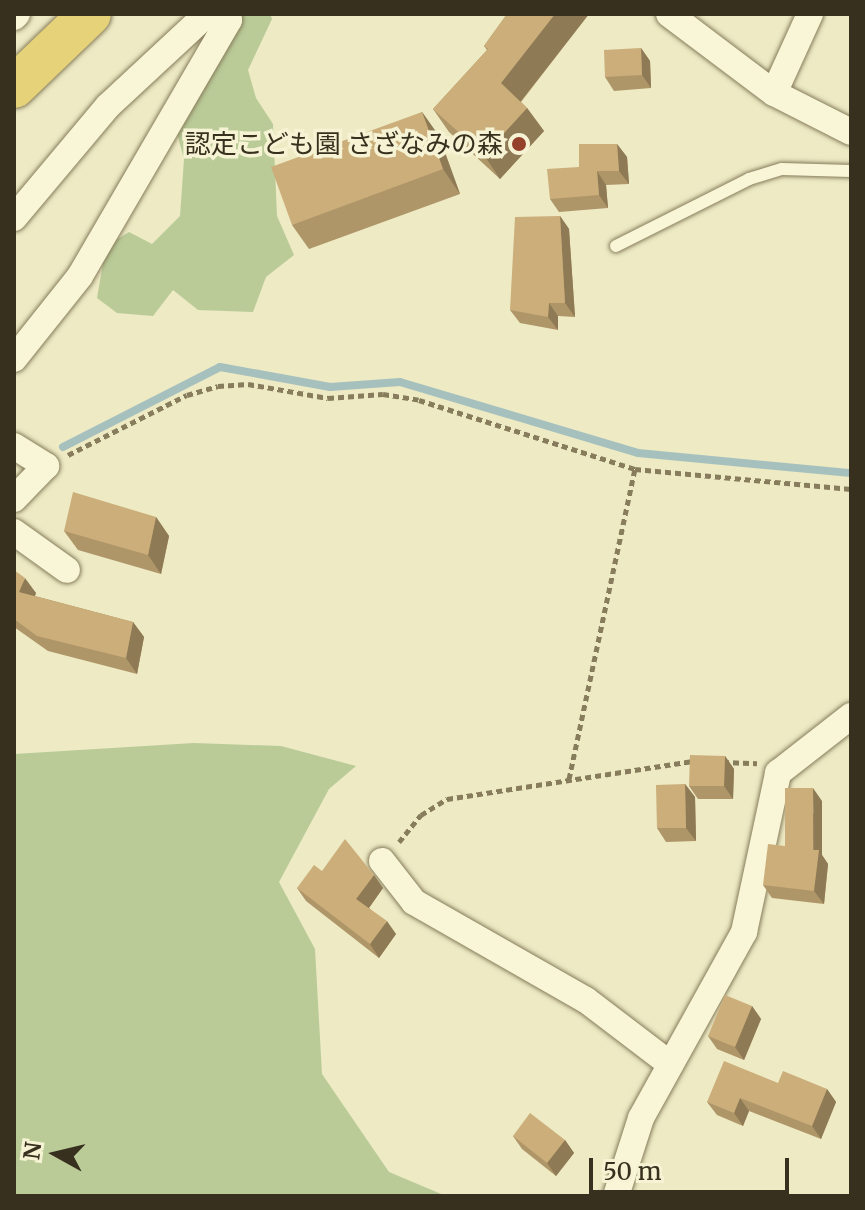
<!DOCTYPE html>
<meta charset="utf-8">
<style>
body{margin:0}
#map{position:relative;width:865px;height:1210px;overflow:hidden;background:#edeac4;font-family:Merriweather,"Noto Sans JP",serif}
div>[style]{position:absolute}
.green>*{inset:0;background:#bacb98}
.stream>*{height:8px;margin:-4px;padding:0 4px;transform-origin:4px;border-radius:4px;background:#a6c0be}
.path>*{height:5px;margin-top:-2.5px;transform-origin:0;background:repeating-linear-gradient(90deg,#877c5b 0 6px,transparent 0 10px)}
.roads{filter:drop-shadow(0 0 2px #877c5b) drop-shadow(0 0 2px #877c5b)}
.service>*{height:12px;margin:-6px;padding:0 6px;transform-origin:6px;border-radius:6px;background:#f8f6d7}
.minor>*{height:26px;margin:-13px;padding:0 13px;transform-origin:13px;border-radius:13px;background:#f8f6d7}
.trunk>*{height:42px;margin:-21px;padding:0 21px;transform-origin:21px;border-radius:21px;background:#e6d379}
.wall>*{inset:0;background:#af9669}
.shaded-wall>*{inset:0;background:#8e7a55}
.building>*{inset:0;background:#cbae7a}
.dots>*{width:22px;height:22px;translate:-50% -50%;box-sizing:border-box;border:4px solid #f5f3d3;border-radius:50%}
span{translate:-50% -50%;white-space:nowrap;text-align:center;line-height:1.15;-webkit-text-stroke:7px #f5f3d3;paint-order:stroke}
.poi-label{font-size:26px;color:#38301e}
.right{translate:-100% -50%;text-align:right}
.frame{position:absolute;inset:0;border:16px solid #38301e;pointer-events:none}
.north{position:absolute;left:16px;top:1114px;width:80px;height:80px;-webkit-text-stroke:6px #f5f3d3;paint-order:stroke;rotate:278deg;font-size:22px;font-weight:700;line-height:32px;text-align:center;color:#38301e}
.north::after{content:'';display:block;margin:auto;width:28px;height:36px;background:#38301e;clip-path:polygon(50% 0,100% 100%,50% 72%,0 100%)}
.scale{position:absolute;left:589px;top:1158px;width:200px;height:36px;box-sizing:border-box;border:4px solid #38301e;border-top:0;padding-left:10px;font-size:24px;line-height:28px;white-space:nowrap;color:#38301e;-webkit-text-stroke:6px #f5f3d3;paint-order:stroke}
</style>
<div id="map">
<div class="green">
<div style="clip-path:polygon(233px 14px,270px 14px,272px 19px,248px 70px,256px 98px,273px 124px,277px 216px,294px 255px,266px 277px,253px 312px,198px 310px,173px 290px,153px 316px,117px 313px,97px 298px,106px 246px,129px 232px,152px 244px,180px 216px,184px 159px,175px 126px)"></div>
<div style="clip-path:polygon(194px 743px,281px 746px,356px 766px,329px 789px,279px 882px,315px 949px,322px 1074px,389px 1172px,446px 1196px,14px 1196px,14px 754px)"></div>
</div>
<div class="stream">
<div style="left:63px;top:447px;width:176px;rotate:-27deg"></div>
<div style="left:220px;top:367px;width:112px;rotate:10.3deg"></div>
<div style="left:330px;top:387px;width:70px;rotate:-4.1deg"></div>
<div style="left:400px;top:382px;width:248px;rotate:16.6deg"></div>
<div style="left:638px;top:453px;width:214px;rotate:5.4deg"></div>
</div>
<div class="path">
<div style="left:68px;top:455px;width:133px;rotate:-26.8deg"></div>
<div style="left:187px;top:395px;width:32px;rotate:-16deg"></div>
<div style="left:218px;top:386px;width:30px;rotate:-4deg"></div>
<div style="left:248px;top:384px;width:81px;rotate:9.9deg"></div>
<div style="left:328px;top:398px;width:55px;rotate:-4.2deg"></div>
<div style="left:383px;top:394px;width:36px;rotate:9deg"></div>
<div style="left:419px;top:400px;width:227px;rotate:17.7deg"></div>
<div style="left:635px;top:469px;width:217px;rotate:5.3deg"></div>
<div style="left:723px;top:762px;width:34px;rotate:2deg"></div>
<div style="left:569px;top:779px;width:317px;rotate:-78deg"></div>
<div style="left:399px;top:842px;width:35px;rotate:-51deg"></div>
<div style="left:421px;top:815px;width:31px;rotate:-32deg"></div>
<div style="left:447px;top:799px;width:249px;rotate:-8.8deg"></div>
</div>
<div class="roads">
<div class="service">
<div style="left:616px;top:246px;width:149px;rotate:-26.7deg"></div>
<div style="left:749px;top:179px;width:34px;rotate:-17deg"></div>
<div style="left:782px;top:169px;width:69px;rotate:1.7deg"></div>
</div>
<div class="minor">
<div style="left:669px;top:14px;width:131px;rotate:37deg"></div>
<div style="left:774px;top:93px;width:86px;rotate:26.9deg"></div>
<div style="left:14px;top:17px;width:4px;rotate:-45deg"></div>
<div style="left:774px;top:93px;width:87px;rotate:-65.5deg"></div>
<div style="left:14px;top:218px;width:146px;rotate:-50deg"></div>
<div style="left:108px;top:106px;width:135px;rotate:-42.9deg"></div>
<div style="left:14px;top:359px;width:106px;rotate:-51.5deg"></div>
<div style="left:80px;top:276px;width:296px;rotate:-59.8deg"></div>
<div style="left:229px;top:20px;width:6px;rotate:-108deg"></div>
<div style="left:14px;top:446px;width:38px;rotate:32deg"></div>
<div style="left:46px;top:466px;width:46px;rotate:134.1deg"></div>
<div style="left:14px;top:532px;width:65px;rotate:35.6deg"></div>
<div style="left:382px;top:861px;width:52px;rotate:52deg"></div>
<div style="left:414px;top:902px;width:198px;rotate:29.7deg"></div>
<div style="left:586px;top:1000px;width:106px;rotate:37.3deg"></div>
<div style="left:616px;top:1196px;width:82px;rotate:-72.2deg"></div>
<div style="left:641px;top:1118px;width:213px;rotate:-61deg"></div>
<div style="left:744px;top:932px;width:163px;rotate:-77.9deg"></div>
<div style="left:778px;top:773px;width:93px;rotate:-38deg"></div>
</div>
<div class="trunk">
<div style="left:14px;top:87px;width:105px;rotate:-43.8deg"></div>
</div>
</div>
<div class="wall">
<div style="clip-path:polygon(507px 14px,589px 14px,521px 102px,527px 108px,544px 131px,500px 179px,449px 132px,433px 109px,487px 50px,484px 46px)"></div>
<div style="clip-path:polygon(641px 48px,650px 61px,651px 88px,614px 91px,605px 77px)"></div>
<div style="clip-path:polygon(422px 112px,439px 136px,460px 194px,309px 249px,292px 225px)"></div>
<div style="clip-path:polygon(617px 144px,627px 157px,629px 184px,606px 185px,608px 208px,559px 212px,550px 199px,579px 167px)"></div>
<div style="clip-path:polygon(560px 216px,569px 229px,575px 317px,558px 316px,558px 330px,520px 323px,510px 310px)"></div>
<div style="clip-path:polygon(156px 517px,169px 536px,161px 574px,78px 550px,64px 531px)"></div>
<div style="clip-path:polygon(14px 570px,36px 593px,35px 596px,133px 622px,144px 637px,137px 674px,48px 651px,14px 627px)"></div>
<div style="clip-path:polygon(725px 756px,734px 769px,733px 799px,698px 799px,689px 786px)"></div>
<div style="clip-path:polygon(685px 784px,695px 797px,696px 841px,666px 842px,657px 828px)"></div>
<div style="clip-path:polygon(822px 801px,822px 855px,828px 864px,824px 904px,772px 898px,763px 885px)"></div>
<div style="clip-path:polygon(322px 871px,374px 875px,383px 888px,369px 908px,396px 934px,379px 958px,306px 901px,297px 888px)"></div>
<div style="clip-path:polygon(752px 1006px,761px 1019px,744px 1060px,717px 1049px,708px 1036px)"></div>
<div style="clip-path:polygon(778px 1083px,827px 1089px,836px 1102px,821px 1139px,749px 1111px,743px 1126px,717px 1115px,707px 1102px)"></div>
<div style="clip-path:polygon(513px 1136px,565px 1140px,574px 1153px,556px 1176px,522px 1149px)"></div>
</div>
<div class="shaded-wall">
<div style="clip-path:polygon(555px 14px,589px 14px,517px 106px,501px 83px)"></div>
<div style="clip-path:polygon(641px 48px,650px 61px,651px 88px,642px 75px)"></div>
<div style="clip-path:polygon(527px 108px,544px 131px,500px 179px,484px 155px)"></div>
<div style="clip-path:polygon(422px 112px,439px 136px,460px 194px,443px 169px)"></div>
<div style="clip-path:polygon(617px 144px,627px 157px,629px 184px,619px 171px)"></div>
<div style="clip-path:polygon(597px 171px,606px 185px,608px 208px,599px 195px)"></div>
<div style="clip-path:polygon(560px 216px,569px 229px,575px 317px,565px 303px)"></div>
<div style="clip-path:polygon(549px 303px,558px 316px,558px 330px,548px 317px)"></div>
<div style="clip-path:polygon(156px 517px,169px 536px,161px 574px,148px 555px)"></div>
<div style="clip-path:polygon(25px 578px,36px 593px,30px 607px,19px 592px)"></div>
<div style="clip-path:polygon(133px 622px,144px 637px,137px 674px,126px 658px)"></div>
<div style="clip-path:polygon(725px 756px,734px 769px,733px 799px,724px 786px)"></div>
<div style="clip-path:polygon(685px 784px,695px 797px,696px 841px,686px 828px)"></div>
<div style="clip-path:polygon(813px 788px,822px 801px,822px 855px,828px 864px,824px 904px,814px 891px)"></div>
<div style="clip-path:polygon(374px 875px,383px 888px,366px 912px,356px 899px)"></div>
<div style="clip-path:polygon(387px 921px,396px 934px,379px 958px,370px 944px)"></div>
<div style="clip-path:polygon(752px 1006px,761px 1019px,744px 1060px,735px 1047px)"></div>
<div style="clip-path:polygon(827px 1089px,836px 1102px,821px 1139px,812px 1126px)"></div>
<div style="clip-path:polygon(740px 1098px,749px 1111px,743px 1126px,734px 1113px)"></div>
<div style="clip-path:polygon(565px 1140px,574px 1153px,556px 1176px,547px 1163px)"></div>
</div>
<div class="building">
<div style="clip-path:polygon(507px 14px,555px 14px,501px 83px,527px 108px,484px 155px,433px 109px,488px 49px,484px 46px)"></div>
<div style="clip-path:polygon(641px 48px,642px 75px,605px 77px,604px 50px)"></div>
<div style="clip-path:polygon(422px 112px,443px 169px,292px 225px,271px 167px)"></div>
<div style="clip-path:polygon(579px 144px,617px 144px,619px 171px,597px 171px,599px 195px,550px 199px,547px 169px,579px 167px)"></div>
<div style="clip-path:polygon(560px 216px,565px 303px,549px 303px,548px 317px,510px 310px,515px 217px)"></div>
<div style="clip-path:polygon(73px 492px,156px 517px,148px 555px,64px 531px)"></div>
<div style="clip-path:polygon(14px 570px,25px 578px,19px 592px,133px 622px,126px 658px,37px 636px,14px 619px)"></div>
<div style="clip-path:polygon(690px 755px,725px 756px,724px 786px,689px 786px)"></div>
<div style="clip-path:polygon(685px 784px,686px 828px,657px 828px,656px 785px)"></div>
<div style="clip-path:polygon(785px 788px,813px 788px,813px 850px,819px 850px,814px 891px,763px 885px,768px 844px,785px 846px)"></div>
<div style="clip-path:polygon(345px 839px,374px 875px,356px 899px,387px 921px,370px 944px,297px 888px,314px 865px,322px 871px)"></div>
<div style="clip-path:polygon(725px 995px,752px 1006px,735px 1047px,708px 1036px)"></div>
<div style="clip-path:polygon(724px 1061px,778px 1083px,783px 1071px,827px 1089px,812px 1126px,740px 1098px,734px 1113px,707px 1102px)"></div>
<div style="clip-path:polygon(530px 1113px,565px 1140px,547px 1163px,513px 1136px)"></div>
</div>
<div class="dots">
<div style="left:519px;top:144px;background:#95422c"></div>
</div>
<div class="poi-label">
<span class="right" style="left:503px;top:144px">認定こども園 さざなみの森</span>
</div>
<div class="frame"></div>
<div class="north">N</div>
<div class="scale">50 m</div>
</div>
